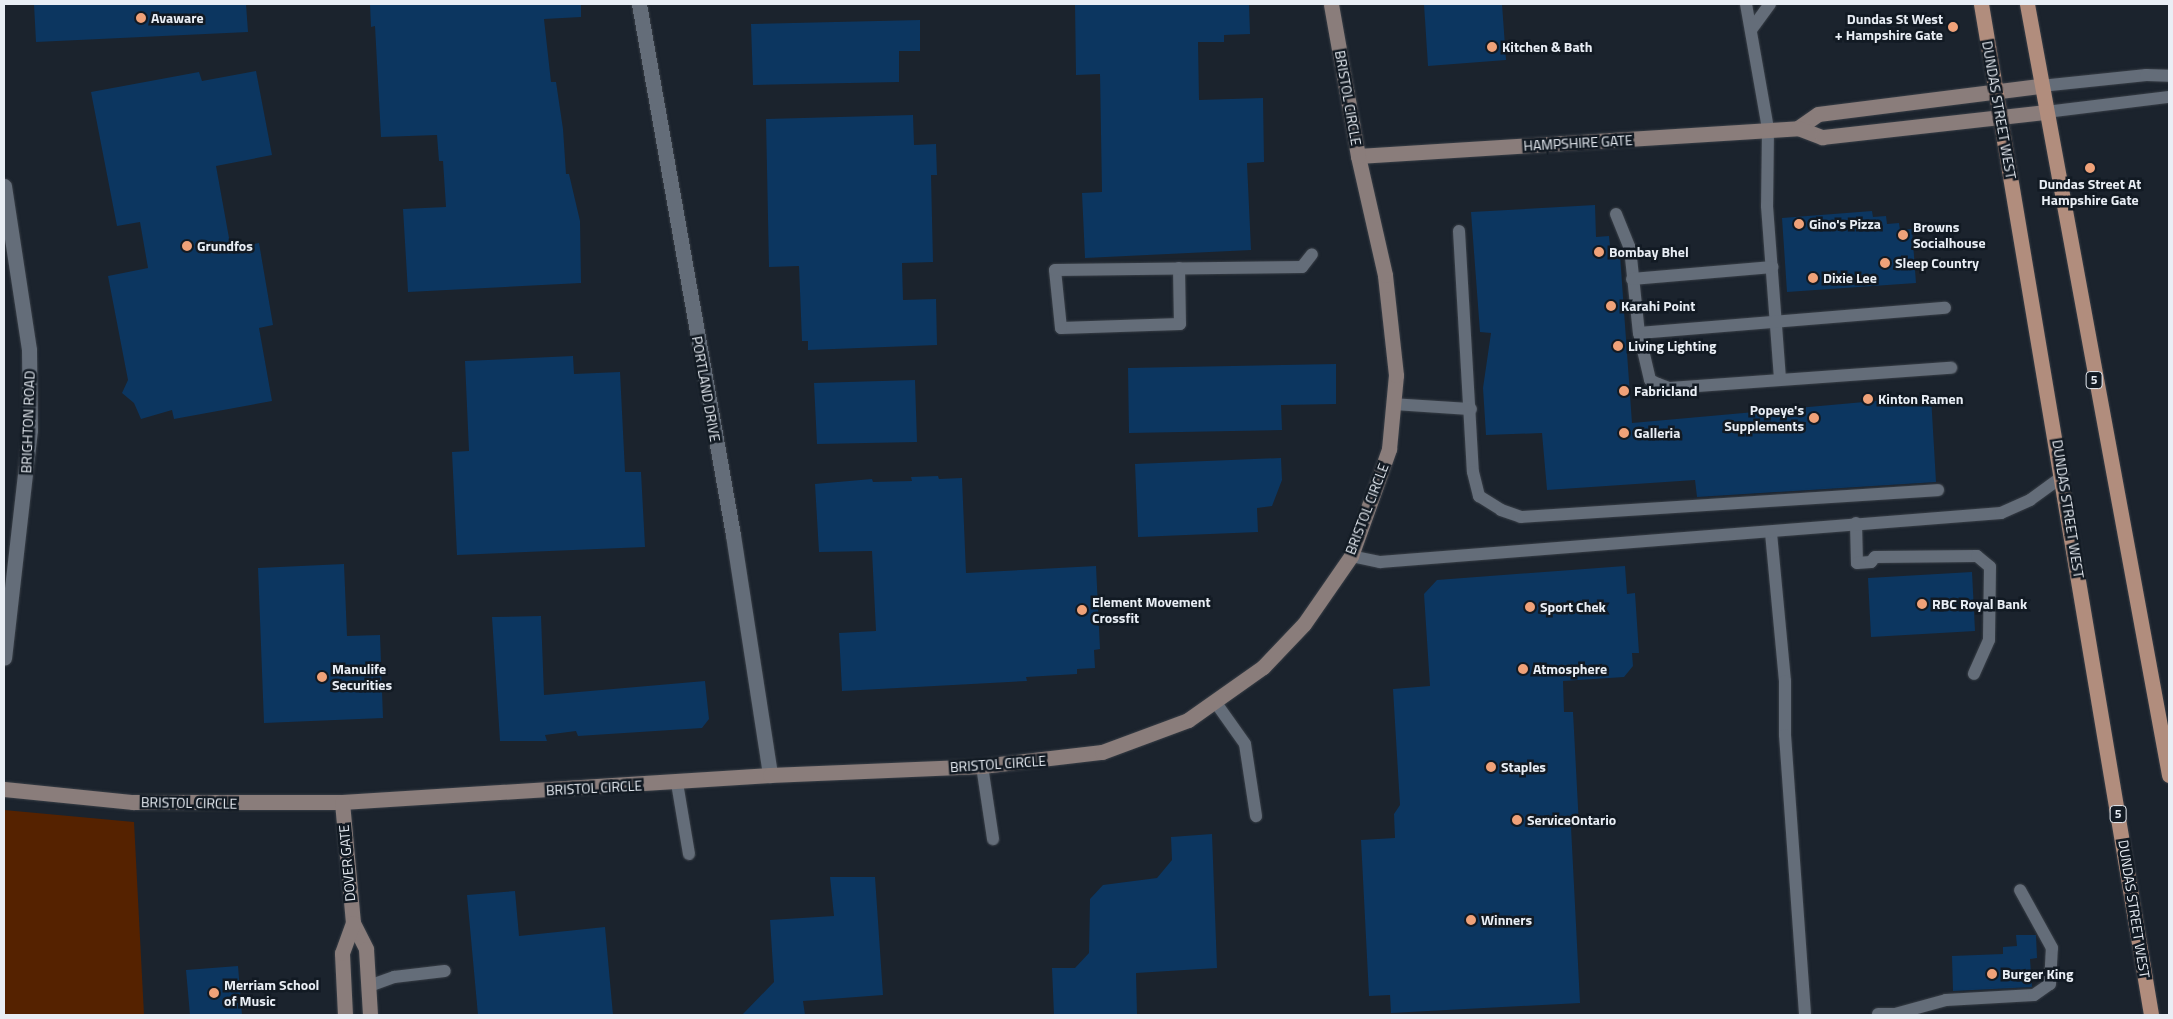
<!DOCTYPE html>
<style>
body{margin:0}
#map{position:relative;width:2173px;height:1019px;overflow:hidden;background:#1b232d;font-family:"Titillium Web",sans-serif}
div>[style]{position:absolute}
.green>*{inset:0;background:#520}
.building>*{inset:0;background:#0c3660}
.roads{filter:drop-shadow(0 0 1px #383e46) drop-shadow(0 0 1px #383e46)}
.lane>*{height:12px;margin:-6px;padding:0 6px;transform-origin:6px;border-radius:6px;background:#646d79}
.street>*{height:15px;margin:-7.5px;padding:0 7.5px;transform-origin:7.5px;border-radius:7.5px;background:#646d79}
.secondary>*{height:15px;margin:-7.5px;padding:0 7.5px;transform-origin:7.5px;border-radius:7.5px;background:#8a7d7b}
.primary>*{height:15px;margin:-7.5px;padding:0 7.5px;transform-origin:7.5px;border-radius:7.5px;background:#b18d7d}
.dots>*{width:14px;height:14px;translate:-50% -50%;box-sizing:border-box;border:2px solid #121a23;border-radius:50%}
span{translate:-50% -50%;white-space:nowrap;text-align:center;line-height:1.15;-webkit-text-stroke:5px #121a23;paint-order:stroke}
.shield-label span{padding:1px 4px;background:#121a23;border:1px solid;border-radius:4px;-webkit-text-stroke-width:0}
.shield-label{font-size:12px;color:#e9eef5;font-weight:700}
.poi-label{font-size:14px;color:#e9eef5;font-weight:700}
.left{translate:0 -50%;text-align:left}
.right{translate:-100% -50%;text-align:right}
.street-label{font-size:14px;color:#e9eef5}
.frame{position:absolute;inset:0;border:5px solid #e9eef5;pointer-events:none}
</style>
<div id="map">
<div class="green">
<div style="clip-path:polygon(4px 810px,134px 822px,144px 1015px,4px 1015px)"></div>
</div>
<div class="building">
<div style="clip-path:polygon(34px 4px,246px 4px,248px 32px,36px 42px)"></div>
<div style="clip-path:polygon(370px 4px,581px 4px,581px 17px,544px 19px,551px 82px,556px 82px,563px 129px,566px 174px,569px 174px,580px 221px,581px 283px,408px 292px,403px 209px,446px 207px,443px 161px,439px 161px,437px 135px,381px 137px,375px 26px,371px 27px)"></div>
<div style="clip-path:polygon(1075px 4px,1249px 4px,1250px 34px,1224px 35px,1224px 42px,1198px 42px,1199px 100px,1263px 98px,1264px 162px,1247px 163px,1251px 250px,1085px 258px,1082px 193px,1102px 192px,1100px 74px,1076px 75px)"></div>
<div style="clip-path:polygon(1424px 4px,1502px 4px,1506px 60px,1428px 66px)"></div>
<div style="clip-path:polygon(920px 20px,920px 51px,899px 51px,899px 82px,753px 85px,751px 24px)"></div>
<div style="clip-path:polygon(256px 71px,272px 155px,216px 166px,231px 249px,259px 243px,273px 325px,259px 328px,272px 401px,174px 419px,172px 410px,141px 419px,134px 403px,122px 393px,128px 380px,108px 276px,148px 268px,140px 222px,117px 226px,91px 92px,199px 72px,202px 81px)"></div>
<div style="clip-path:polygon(913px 115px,914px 145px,936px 144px,937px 175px,931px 175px,933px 262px,902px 263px,903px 300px,936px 299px,937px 345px,808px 350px,808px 341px,802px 341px,799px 266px,769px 267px,766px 119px)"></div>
<div style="clip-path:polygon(1595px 205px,1596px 237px,1609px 236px,1611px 256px,1620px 255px,1632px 423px,1931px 396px,1936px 482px,1697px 497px,1695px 480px,1547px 490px,1542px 433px,1486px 435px,1483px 388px,1491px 333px,1480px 332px,1471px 212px)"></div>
<div style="clip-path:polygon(1872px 211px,1873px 217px,1886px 216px,1887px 224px,1899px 223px,1900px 230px,1912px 229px,1916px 283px,1787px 292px,1782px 218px)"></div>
<div style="clip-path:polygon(573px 356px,574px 374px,620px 372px,625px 472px,641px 472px,645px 547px,457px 555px,452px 452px,469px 451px,465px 361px)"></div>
<div style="clip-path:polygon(1336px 364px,1336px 404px,1281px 405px,1282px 430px,1129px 433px,1128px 368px)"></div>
<div style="clip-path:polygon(915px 380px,917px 442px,817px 444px,814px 383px)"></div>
<div style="clip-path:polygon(1281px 458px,1282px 480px,1272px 506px,1257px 508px,1258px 532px,1138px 537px,1135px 464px)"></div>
<div style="clip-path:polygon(938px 476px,939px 479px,962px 478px,966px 573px,1096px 566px,1100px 649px,1094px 650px,1095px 668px,1077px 669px,1077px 674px,1026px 677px,1027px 681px,842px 691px,839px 633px,876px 631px,872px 551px,819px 552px,815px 484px,872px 479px,873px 482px,912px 481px,911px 477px)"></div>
<div style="clip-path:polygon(344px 564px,347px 636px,380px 635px,383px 718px,264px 723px,258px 568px)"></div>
<div style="clip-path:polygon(1625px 566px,1627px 594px,1635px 593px,1639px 653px,1632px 653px,1633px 666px,1624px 677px,1563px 681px,1564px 712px,1573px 712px,1579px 826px,1571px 827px,1580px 1003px,1391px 1013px,1390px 995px,1369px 996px,1361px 840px,1395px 838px,1394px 814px,1400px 805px,1393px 689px,1430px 686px,1424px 594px,1437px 580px)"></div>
<div style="clip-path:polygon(1972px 572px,1975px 631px,1871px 637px,1868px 578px)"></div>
<div style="clip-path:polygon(541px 616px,544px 695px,705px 681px,709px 719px,702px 728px,578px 736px,576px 731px,545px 735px,547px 741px,500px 741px,492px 617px)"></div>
<div style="clip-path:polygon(1212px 834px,1217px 968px,1136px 973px,1137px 1014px,1054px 1015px,1052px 968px,1075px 968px,1089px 953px,1090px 899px,1103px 885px,1157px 878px,1172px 860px,1171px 837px)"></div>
<div style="clip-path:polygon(830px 877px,875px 877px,883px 995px,803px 1001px,805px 1015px,742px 1015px,774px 982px,770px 920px,834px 916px)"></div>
<div style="clip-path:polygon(515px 891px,519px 936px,605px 927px,613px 1015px,478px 1015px,467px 895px)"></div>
<div style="clip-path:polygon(2016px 935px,2036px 935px,2037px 958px,2030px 959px,2032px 987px,1953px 991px,1952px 956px,2003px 954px,2003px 947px,2017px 946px)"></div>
<div style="clip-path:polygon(238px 966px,242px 1015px,190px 1015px,186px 970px)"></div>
</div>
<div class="roads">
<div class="lane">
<div style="left:1746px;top:4px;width:127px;rotate:80deg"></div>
<div style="left:1768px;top:129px;width:77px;rotate:90.7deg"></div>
<div style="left:1767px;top:206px;width:174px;rotate:85.7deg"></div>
<div style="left:1751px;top:30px;width:32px;rotate:-54deg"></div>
<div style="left:2041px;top:86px;width:106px;rotate:-6deg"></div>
<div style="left:2146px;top:75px;width:23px;rotate:2deg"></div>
<div style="left:2046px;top:112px;width:124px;rotate:-7deg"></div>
<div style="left:1616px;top:214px;width:37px;rotate:68deg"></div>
<div style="left:1630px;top:248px;width:85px;rotate:84deg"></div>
<div style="left:1639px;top:333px;width:48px;rotate:76.8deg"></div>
<div style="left:1650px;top:380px;width:9px;rotate:27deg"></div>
<div style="left:1658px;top:384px;width:12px;rotate:20deg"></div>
<div style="left:1669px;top:388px;width:283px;rotate:-4.1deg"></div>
<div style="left:1459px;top:231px;width:241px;rotate:86.7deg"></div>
<div style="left:1473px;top:472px;width:25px;rotate:76deg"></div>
<div style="left:1479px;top:496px;width:26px;rotate:32deg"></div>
<div style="left:1501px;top:510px;width:21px;rotate:19deg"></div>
<div style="left:1521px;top:517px;width:418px;rotate:-3.7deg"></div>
<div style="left:1179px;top:268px;width:56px;rotate:89deg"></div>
<div style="left:1180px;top:324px;width:119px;rotate:178.1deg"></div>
<div style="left:1061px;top:328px;width:58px;rotate:-95.9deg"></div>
<div style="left:1055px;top:270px;width:247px;rotate:-0.7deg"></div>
<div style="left:1302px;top:267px;width:16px;rotate:-52deg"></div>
<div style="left:1632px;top:279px;width:141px;rotate:-4.9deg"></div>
<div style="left:1639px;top:333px;width:307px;rotate:-4.7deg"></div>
<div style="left:1393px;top:404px;width:78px;rotate:3.7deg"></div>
<div style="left:1856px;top:523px;width:40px;rotate:88.6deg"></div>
<div style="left:1857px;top:563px;width:14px;rotate:-4deg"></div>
<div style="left:1871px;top:562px;width:6px;rotate:-51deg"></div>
<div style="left:1875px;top:557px;width:102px;rotate:-0.6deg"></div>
<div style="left:1977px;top:556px;width:17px;rotate:40deg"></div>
<div style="left:1990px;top:567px;width:73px;rotate:90.8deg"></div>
<div style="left:1989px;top:640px;width:37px;rotate:114deg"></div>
<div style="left:1771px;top:533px;width:149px;rotate:84.6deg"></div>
<div style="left:1785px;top:681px;width:54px;rotate:90deg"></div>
<div style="left:1785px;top:735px;width:281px;rotate:85.9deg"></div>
<div style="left:1351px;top:556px;width:30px;rotate:12deg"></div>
<div style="left:1380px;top:562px;width:623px;rotate:-4.51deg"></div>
<div style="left:2001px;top:513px;width:32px;rotate:-24deg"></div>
<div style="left:2030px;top:500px;width:41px;rotate:-36deg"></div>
<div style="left:1216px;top:703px;width:50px;rotate:54.7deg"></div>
<div style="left:1245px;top:744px;width:73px;rotate:81.3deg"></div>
<div style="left:982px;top:766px;width:74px;rotate:81.4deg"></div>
<div style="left:677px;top:783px;width:72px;rotate:80.4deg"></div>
<div style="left:369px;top:986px;width:27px;rotate:-20deg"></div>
<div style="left:394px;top:977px;width:51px;rotate:-6.7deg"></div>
<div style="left:1878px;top:1014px;width:17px"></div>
<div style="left:1895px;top:1014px;width:53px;rotate:-15.4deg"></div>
<div style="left:1946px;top:1000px;width:88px;rotate:-3.3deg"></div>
<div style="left:2034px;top:995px;width:19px;rotate:-35deg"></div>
<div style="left:2050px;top:984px;width:36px;rotate:-87deg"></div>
<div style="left:2052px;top:948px;width:66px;rotate:-118.9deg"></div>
</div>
<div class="street">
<div style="left:639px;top:4px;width:539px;rotate:79.96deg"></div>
<div style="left:733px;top:535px;width:243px;rotate:81.2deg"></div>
<div style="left:4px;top:186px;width:166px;rotate:81.3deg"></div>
<div style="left:29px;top:350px;width:80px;rotate:89.3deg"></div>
<div style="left:30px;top:430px;width:229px;rotate:96.5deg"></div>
</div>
<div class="secondary">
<div style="left:1798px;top:128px;width:24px;rotate:-35deg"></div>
<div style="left:1818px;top:114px;width:225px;rotate:-7.2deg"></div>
<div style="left:1358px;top:156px;width:441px;rotate:-3.6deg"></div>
<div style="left:1798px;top:128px;width:26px;rotate:21deg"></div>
<div style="left:1822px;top:137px;width:225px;rotate:-6.4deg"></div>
<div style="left:4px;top:789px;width:130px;rotate:5.8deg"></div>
<div style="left:133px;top:802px;width:209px"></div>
<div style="left:342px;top:802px;width:429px;rotate:-3.6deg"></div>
<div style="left:770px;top:775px;width:212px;rotate:-2.4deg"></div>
<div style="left:982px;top:766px;width:121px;rotate:-6.7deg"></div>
<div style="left:1102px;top:752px;width:92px;rotate:-20.4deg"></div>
<div style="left:1188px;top:720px;width:92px;rotate:-35.2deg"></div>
<div style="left:1263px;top:667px;width:59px;rotate:-46.4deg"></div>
<div style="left:1304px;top:624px;width:83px;rotate:-55.3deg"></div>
<div style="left:1351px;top:556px;width:114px;rotate:-70.4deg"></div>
<div style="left:1389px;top:449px;width:74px;rotate:-84.6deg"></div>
<div style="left:1396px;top:375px;width:101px;rotate:-96.3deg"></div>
<div style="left:1385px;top:275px;width:122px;rotate:-102.8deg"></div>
<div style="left:1358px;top:156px;width:154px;rotate:-100.1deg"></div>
<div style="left:342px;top:802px;width:121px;rotate:84.8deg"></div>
<div style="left:353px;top:923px;width:29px;rotate:63deg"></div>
<div style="left:366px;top:949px;width:66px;rotate:86.5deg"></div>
<div style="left:345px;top:1015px;width:62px;rotate:-92.8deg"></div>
<div style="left:342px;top:953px;width:32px;rotate:-70deg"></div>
</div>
<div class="primary">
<div style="left:1981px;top:4px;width:1025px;rotate:80.45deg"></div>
<div style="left:2027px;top:4px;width:784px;rotate:79.56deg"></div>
</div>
</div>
<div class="dots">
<div style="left:141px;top:18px;background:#f0a279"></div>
<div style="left:1953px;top:27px;background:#f0a279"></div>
<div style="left:1492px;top:47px;background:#f0a279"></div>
<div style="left:2090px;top:168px;background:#f0a279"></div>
<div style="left:1799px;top:224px;background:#f0a279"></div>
<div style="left:1903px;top:235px;background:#f0a279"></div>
<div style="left:187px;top:246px;background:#f0a279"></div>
<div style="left:1599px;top:252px;background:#f0a279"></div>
<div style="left:1885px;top:263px;background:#f0a279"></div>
<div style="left:1813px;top:278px;background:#f0a279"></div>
<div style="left:1611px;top:306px;background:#f0a279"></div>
<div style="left:1618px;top:346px;background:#f0a279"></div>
<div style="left:1624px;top:391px;background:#f0a279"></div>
<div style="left:1868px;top:399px;background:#f0a279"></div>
<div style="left:1814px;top:418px;background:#f0a279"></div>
<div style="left:1624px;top:433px;background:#f0a279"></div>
<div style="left:1922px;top:604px;background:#f0a279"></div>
<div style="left:1530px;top:607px;background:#f0a279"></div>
<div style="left:1082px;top:610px;background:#f0a279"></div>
<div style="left:1523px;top:669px;background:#f0a279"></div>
<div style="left:322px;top:677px;background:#f0a279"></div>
<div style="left:1491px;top:767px;background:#f0a279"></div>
<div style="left:1517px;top:820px;background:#f0a279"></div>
<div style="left:1471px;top:920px;background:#f0a279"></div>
<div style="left:1992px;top:974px;background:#f0a279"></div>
<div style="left:214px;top:993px;background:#f0a279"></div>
</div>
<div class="shield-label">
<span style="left:2094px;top:380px">5</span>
<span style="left:2118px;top:814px">5</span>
</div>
<div class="poi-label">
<span class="left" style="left:151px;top:18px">Avaware</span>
<span class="right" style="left:1943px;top:27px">Dundas St West<br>+ Hampshire Gate</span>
<span class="left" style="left:1502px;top:47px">Kitchen &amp; Bath</span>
<span style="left:2090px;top:192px">Dundas Street At<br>Hampshire Gate</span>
<span class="left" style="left:1809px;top:224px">Gino's Pizza</span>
<span class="left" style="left:1913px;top:235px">Browns<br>Socialhouse</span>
<span class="left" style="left:197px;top:246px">Grundfos</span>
<span class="left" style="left:1609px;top:252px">Bombay Bhel</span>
<span class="left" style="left:1895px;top:263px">Sleep Country</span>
<span class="left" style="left:1823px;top:278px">Dixie Lee</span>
<span class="left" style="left:1621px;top:306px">Karahi Point</span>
<span class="left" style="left:1628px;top:346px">Living Lighting</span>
<span class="left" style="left:1634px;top:391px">Fabricland</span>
<span class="left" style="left:1878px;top:399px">Kinton Ramen</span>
<span class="right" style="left:1804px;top:418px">Popeye's<br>Supplements</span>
<span class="left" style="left:1634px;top:433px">Galleria</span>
<span class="left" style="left:1092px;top:610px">Element Movement<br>Crossfit</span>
<span class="left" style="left:1932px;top:604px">RBC Royal Bank</span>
<span class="left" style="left:1540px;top:607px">Sport Chek</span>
<span class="left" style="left:332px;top:677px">Manulife<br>Securities</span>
<span class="left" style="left:1533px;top:669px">Atmosphere</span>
<span class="left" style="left:1501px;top:767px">Staples</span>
<span class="left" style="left:1527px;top:820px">ServiceOntario</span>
<span class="left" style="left:1481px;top:920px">Winners</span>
<span class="left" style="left:2002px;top:974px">Burger King</span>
<span class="left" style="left:224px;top:993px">Merriam School<br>of Music</span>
</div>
<div class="street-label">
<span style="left:1348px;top:98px;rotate:80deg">BRISTOL CIRCLE</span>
<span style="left:1999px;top:110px;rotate:80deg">DUNDAS STREET WEST</span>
<span style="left:1578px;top:143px;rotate:-3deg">HAMPSHIRE GATE</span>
<span style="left:706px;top:389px;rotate:80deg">PORTLAND DRIVE</span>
<span style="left:28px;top:422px;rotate:-88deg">BRIGHTON ROAD</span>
<span style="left:1367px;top:509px;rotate:-69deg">BRISTOL CIRCLE</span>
<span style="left:2068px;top:509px;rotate:81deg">DUNDAS STREET WEST</span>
<span style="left:998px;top:764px;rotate:-4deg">BRISTOL CIRCLE</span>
<span style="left:594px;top:788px;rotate:-3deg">BRISTOL CIRCLE</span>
<span style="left:189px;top:803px;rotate:1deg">BRISTOL CIRCLE</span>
<span style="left:347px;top:863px;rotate:-95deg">DOVER GATE</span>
<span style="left:2134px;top:909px;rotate:81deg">DUNDAS STREET WEST</span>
</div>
<div class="frame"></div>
</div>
